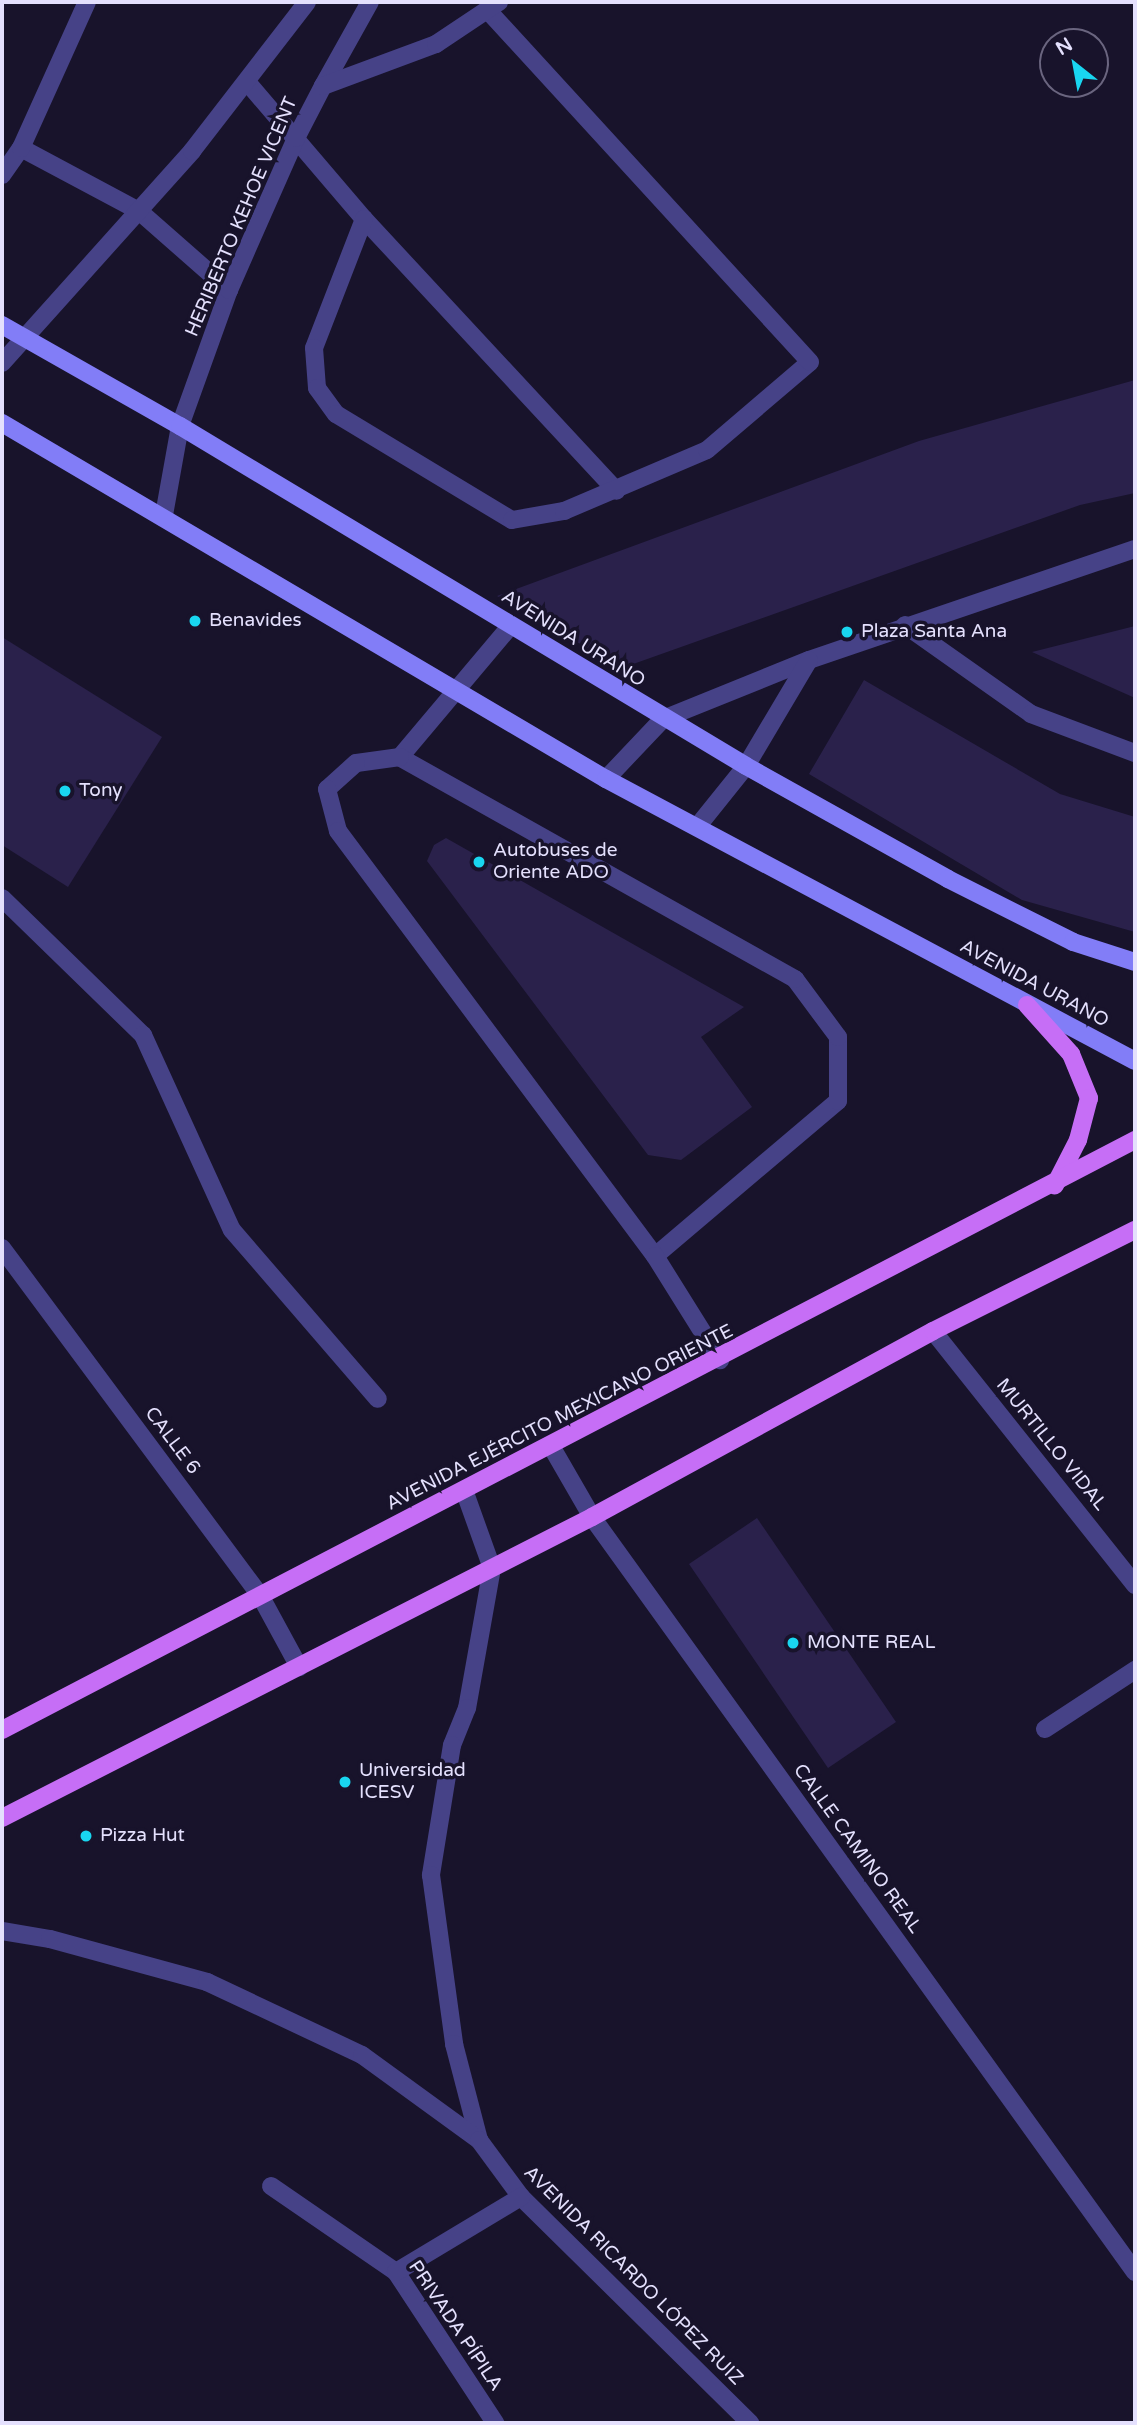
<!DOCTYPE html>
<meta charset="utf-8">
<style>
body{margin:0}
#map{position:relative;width:1137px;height:2425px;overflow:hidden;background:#18132b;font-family:"Varela Round",sans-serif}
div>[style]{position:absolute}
.building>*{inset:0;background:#2a214b}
.lane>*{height:18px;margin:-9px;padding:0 9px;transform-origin:9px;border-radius:9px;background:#464287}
.street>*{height:18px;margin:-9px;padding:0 9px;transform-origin:9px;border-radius:9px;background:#464287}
.secondary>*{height:18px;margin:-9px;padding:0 9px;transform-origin:9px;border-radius:9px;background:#827df7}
.primary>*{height:18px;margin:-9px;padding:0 9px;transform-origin:9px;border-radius:9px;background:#c66ef6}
.dots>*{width:19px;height:19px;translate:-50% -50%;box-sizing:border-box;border:4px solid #18132b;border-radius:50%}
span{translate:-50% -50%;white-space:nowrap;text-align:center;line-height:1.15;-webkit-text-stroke:7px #18132b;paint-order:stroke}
.street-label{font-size:19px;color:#e4e0fd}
.poi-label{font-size:19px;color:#e4e0fd}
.left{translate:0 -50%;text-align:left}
.frame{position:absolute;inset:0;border:4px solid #e4e0fd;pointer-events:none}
.north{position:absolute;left:1039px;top:28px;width:70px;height:70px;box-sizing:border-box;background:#18132b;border:2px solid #6a657f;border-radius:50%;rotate:329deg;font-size:19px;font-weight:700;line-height:28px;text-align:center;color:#e4e0fd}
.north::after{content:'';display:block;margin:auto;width:24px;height:32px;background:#19d6f0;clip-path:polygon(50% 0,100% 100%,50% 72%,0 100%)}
</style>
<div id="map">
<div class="building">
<div style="clip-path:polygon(1135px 380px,1135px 493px,1080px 505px,622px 668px,497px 596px,919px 441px)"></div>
<div style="clip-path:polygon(1135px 626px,1135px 698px,1032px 652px)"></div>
<div style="clip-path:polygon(2px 637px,162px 737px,68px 887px,2px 845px)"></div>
<div style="clip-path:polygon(864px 680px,1060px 794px,1135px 817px,1135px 932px,1022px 900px,809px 774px)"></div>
<div style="clip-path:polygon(446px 838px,744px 1007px,701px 1037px,752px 1107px,681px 1160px,648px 1155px,427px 861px,434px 845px)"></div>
<div style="clip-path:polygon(757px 1518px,896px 1722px,828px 1768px,689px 1564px)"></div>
</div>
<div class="lane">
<div style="left:247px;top:82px;width:180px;rotate:49.5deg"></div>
<div style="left:364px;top:219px;width:371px;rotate:47.1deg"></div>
<div style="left:323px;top:86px;width:96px;rotate:-60.8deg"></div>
<div style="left:21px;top:148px;width:134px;rotate:28.1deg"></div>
<div style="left:139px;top:211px;width:120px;rotate:41.3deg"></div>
<div style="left:2px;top:175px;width:33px;rotate:-55deg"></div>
<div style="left:21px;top:148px;width:160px;rotate:-65.7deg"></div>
<div style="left:364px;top:219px;width:138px;rotate:111.2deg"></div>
<div style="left:314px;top:348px;width:40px;rotate:85.7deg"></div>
<div style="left:317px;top:388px;width:32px;rotate:54deg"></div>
<div style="left:336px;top:414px;width:205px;rotate:31.1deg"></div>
<div style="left:512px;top:520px;width:53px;rotate:-9.8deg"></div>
<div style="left:564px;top:511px;width:155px;rotate:-23.1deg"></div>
<div style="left:707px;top:450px;width:135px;rotate:-40.5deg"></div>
<div style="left:810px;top:362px;width:478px;rotate:-132.5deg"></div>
<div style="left:2px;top:363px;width:285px;rotate:-48.1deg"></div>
<div style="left:192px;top:151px;width:188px;rotate:-52.3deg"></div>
<div style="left:164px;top:515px;width:90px;rotate:-79.8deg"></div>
<div style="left:180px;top:426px;width:145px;rotate:-70.2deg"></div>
<div style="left:229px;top:290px;width:166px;rotate:-66.2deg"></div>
<div style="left:296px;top:138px;width:59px;rotate:-62.6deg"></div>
<div style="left:323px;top:86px;width:121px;rotate:-20.4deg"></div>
<div style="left:436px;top:44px;width:76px;rotate:-33.7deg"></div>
<div style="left:905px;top:625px;width:154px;rotate:35.2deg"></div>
<div style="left:1031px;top:714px;width:111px;rotate:20.6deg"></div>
<div style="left:400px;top:757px;width:172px;rotate:-49.9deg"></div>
<div style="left:606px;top:779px;width:83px;rotate:-46.5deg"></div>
<div style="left:663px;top:719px;width:157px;rotate:-22deg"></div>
<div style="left:809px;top:660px;width:344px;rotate:-18.8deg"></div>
<div style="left:697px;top:827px;width:78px;rotate:-51.2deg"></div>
<div style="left:746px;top:766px;width:123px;rotate:-59.3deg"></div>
<div style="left:655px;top:1256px;width:240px;rotate:-40.3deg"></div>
<div style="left:838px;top:1101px;width:64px;rotate:-90deg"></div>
<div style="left:838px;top:1037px;width:72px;rotate:-126.6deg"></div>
<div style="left:795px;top:979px;width:453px;rotate:-150.7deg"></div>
<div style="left:400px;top:757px;width:44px;rotate:172.2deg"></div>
<div style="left:356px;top:763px;width:39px;rotate:138deg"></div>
<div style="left:327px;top:789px;width:43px;rotate:75.3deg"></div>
<div style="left:338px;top:831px;width:530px;rotate:53.28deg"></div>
<div style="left:655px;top:1256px;width:123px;rotate:58deg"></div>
</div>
<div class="street">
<div style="left:2px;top:898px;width:197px;rotate:44.2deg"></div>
<div style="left:143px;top:1035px;width:214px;rotate:65.5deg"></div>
<div style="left:232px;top:1230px;width:223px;rotate:49.2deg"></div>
<div style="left:2px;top:1248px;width:435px;rotate:53.4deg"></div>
<div style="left:261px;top:1597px;width:80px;rotate:61.5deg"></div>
<div style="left:933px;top:1331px;width:325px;rotate:51.5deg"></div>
<div style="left:551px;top:1446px;width:82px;rotate:60deg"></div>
<div style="left:592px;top:1517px;width:930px;rotate:54.28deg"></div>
<div style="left:464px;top:1490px;width:83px;rotate:70.3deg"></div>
<div style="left:492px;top:1568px;width:142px;rotate:100.1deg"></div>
<div style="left:467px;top:1708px;width:40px;rotate:112deg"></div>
<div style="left:452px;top:1745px;width:132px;rotate:99.2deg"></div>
<div style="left:431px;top:1875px;width:171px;rotate:82.2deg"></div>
<div style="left:454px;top:2044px;width:99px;rotate:75.4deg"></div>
<div style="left:1045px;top:1729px;width:108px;rotate:-33.2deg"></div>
<div style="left:2px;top:1931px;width:49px;rotate:9.5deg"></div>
<div style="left:50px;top:1939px;width:163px;rotate:15.3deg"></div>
<div style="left:207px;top:1982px;width:171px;rotate:25.2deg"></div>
<div style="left:362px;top:2055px;width:145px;rotate:36deg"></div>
<div style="left:479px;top:2140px;width:71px;rotate:53.6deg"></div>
<div style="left:521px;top:2197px;width:322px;rotate:44.6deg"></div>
<div style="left:271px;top:2186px;width:152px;rotate:34.5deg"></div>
<div style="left:396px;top:2272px;width:181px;rotate:56.7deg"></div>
<div style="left:396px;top:2272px;width:146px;rotate:-31deg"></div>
</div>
<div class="secondary">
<div style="left:2px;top:325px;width:205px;rotate:29.6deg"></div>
<div style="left:180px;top:426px;width:660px;rotate:30.99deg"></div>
<div style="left:746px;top:766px;width:231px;rotate:29.2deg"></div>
<div style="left:948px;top:879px;width:140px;rotate:26.7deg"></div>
<div style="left:1073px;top:942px;width:65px;rotate:17.9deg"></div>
<div style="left:2px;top:423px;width:701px;rotate:30.52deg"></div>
<div style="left:606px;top:779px;width:599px;rotate:28.06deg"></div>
</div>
<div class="primary">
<div style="left:1027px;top:1005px;width:66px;rotate:48.1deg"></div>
<div style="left:1071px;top:1054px;width:48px;rotate:67.8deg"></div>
<div style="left:1089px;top:1098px;width:43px;rotate:104.7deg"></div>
<div style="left:1078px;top:1140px;width:51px;rotate:117.1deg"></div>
<div style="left:2px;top:1730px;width:1277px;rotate:-27.51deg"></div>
<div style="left:2px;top:1818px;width:662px;rotate:-27.03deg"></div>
<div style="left:592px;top:1517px;width:388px;rotate:-28.6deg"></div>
<div style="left:933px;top:1331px;width:226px;rotate:-26.6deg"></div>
</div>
<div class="dots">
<div style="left:195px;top:621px;background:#19d6f0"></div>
<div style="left:847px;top:632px;background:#19d6f0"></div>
<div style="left:65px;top:791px;background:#19d6f0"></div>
<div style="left:479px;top:862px;background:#19d6f0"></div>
<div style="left:793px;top:1643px;background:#19d6f0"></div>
<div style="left:345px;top:1782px;background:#19d6f0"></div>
<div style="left:86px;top:1836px;background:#19d6f0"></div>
</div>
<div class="street-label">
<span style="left:242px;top:217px;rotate:-67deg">HERIBERTO KEHOE VICENT</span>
<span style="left:573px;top:639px;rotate:32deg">AVENIDA URANO</span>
<span style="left:1034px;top:984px;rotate:28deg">AVENIDA URANO</span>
<span style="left:560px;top:1418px;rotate:-27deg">AVENIDA EJÉRCITO MEXICANO ORIENTE</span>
<span style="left:172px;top:1441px;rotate:53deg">CALLE 6</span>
<span style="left:1051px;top:1445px;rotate:51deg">MURTILLO VIDAL</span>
<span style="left:857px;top:1849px;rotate:54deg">CALLE CAMINO REAL</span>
<span style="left:633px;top:2276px;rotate:45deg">AVENIDA RICARDO LÓPEZ RUIZ</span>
<span style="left:455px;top:2326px;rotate:56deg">PRIVADA PÍPILA</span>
</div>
<div class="poi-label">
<span class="left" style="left:209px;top:621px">Benavides</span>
<span class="left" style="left:861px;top:632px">Plaza Santa Ana</span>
<span class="left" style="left:79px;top:791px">Tony</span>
<span class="left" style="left:493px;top:862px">Autobuses de<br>Oriente ADO</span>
<span class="left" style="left:807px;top:1643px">MONTE REAL</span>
<span class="left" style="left:359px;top:1782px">Universidad<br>ICESV</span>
<span class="left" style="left:100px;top:1836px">Pizza Hut</span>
</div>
<div class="frame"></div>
<div class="north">N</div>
</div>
